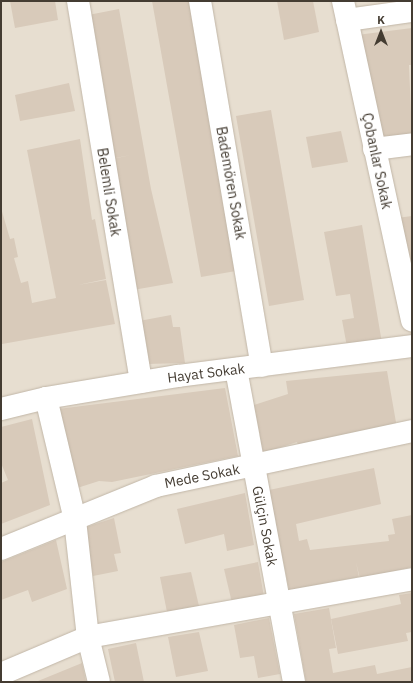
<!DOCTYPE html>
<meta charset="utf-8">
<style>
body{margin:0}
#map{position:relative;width:413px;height:683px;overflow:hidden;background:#f3ece2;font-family:"IBM Plex Sans",sans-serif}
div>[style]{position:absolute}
.residential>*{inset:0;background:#e7ded0}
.building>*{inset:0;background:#d8caba}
.roads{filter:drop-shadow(0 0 1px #c1b6a7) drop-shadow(0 0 1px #c1b6a7)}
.minor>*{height:22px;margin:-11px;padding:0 11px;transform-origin:11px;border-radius:11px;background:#fff}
span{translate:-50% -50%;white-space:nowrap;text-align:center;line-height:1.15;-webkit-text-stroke:3px #fff;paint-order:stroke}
.street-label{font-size:14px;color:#443c32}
.frame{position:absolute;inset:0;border:2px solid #443c32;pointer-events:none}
.north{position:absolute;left:361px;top:12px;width:40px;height:40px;-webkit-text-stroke:3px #fff;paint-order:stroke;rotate:0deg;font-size:11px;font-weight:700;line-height:16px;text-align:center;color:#443c32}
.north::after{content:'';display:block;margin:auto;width:14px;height:18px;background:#443c32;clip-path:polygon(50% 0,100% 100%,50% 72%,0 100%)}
</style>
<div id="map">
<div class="residential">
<div style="clip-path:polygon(1px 1px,412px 1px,412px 682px,1px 682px)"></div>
</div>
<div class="building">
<div style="clip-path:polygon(10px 1px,55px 1px,58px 20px,15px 28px)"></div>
<div style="clip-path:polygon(152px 1px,190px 1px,230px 239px,218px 241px,230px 239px,236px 271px,201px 277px)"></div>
<div style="clip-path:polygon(277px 1px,313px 1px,319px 32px,284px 40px)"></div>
<div style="clip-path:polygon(119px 9px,151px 189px,173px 283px,133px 290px,116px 195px,125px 194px,117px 195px,112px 159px,131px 155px,110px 159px,83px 16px)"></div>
<div style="clip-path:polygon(412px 28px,412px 65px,409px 65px,412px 136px,379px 140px,357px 35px)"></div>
<div style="clip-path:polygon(69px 83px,75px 111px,20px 121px,15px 95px)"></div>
<div style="clip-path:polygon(271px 110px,304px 300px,269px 306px,236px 116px)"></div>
<div style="clip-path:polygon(341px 131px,348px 162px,312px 168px,306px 137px)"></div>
<div style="clip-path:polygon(80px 139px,92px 220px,95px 219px,106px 279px,78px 285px,106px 280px,115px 324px,2px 344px,1px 208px,10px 239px,14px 238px,18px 257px,14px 258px,21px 283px,28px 281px,32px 303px,56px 298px,27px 150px)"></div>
<div style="clip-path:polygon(412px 216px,412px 267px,408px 267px,397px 218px)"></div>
<div style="clip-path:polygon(362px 225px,382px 343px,347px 347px,342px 320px,354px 318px,350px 294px,336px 296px,324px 232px)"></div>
<div style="clip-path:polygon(171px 315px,173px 327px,180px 327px,185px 363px,147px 364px,139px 321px)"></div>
<div style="clip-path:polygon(387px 371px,397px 428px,298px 445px,297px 442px,263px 453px,254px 405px,288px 394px,286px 381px)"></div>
<div style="clip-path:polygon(225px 388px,238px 456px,112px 482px,99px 481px,74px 489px,58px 409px)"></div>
<div style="clip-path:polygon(32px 419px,50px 505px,1px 524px,1px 483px,8px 480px,1px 463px,1px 427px)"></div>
<div style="clip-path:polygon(374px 468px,381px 504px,296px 524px,299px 541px,307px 539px,310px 550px,389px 541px,388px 535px,395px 534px,392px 519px,412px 515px,412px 567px,360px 579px,356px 562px,359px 577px,289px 590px,269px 490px)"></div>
<div style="clip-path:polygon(245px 493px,254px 545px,227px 551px,224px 534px,185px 544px,177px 509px)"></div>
<div style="clip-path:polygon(114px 518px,121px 553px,114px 554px,118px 571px,93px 576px,83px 528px)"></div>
<div style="clip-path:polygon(56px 540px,67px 589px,32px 602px,28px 590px,1px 600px,1px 562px)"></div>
<div style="clip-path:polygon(258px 562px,264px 597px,232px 603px,224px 569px)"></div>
<div style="clip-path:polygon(191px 572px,199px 606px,167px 612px,160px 577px)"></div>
<div style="clip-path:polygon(412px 593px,412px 632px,406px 633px,408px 641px,338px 654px,331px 619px,401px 604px,399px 595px)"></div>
<div style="clip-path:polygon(329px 608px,336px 648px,329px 649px,333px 673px,375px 665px,377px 674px,412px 667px,412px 682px,306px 682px,294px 614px)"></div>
<div style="clip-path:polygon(269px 618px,280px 674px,258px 678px,254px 656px,240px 658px,234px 625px)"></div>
<div style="clip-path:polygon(199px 632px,208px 671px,176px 677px,168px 637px)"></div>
<div style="clip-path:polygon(136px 643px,144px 682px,115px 682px,108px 649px)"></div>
<div style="clip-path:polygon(82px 663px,86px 682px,35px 682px,38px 681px)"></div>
</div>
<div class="roads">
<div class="minor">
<div style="left:78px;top:1px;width:386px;rotate:80.6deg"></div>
<div style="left:200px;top:1px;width:370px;rotate:80.4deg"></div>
<div style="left:343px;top:1px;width:327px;rotate:77.8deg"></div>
<div style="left:347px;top:20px;width:66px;rotate:-7.9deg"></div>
<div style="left:374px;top:149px;width:38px;rotate:-7deg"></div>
<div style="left:236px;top:369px;width:318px;rotate:79.5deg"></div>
<div style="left:46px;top:398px;width:125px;rotate:76.6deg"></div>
<div style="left:75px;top:520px;width:118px;rotate:83.7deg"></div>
<div style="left:88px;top:637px;width:46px;rotate:76.3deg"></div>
<div style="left:1px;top:409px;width:46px;rotate:-13.7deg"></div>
<div style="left:46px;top:398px;width:134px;rotate:-9.5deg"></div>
<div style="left:178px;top:376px;width:236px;rotate:-7.3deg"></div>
<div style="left:1px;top:549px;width:167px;rotate:-22.1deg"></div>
<div style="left:156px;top:486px;width:262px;rotate:-12.1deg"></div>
<div style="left:1px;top:674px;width:95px;rotate:-23deg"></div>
<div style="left:88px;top:637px;width:329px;rotate:-10.1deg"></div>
</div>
</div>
<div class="street-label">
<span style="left:377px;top:161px;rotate:78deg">Çobanlar Sokak</span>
<span style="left:231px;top:183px;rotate:80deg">Bademören Sokak</span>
<span style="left:109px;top:192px;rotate:81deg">Belemli Sokak</span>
<span style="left:206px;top:373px;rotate:-7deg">Hayat Sokak</span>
<span style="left:202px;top:476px;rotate:-11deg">Mede Sokak</span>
<span style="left:265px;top:526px;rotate:79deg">Gülçin Sokak</span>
</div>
<div class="frame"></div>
<div class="north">K</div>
</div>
